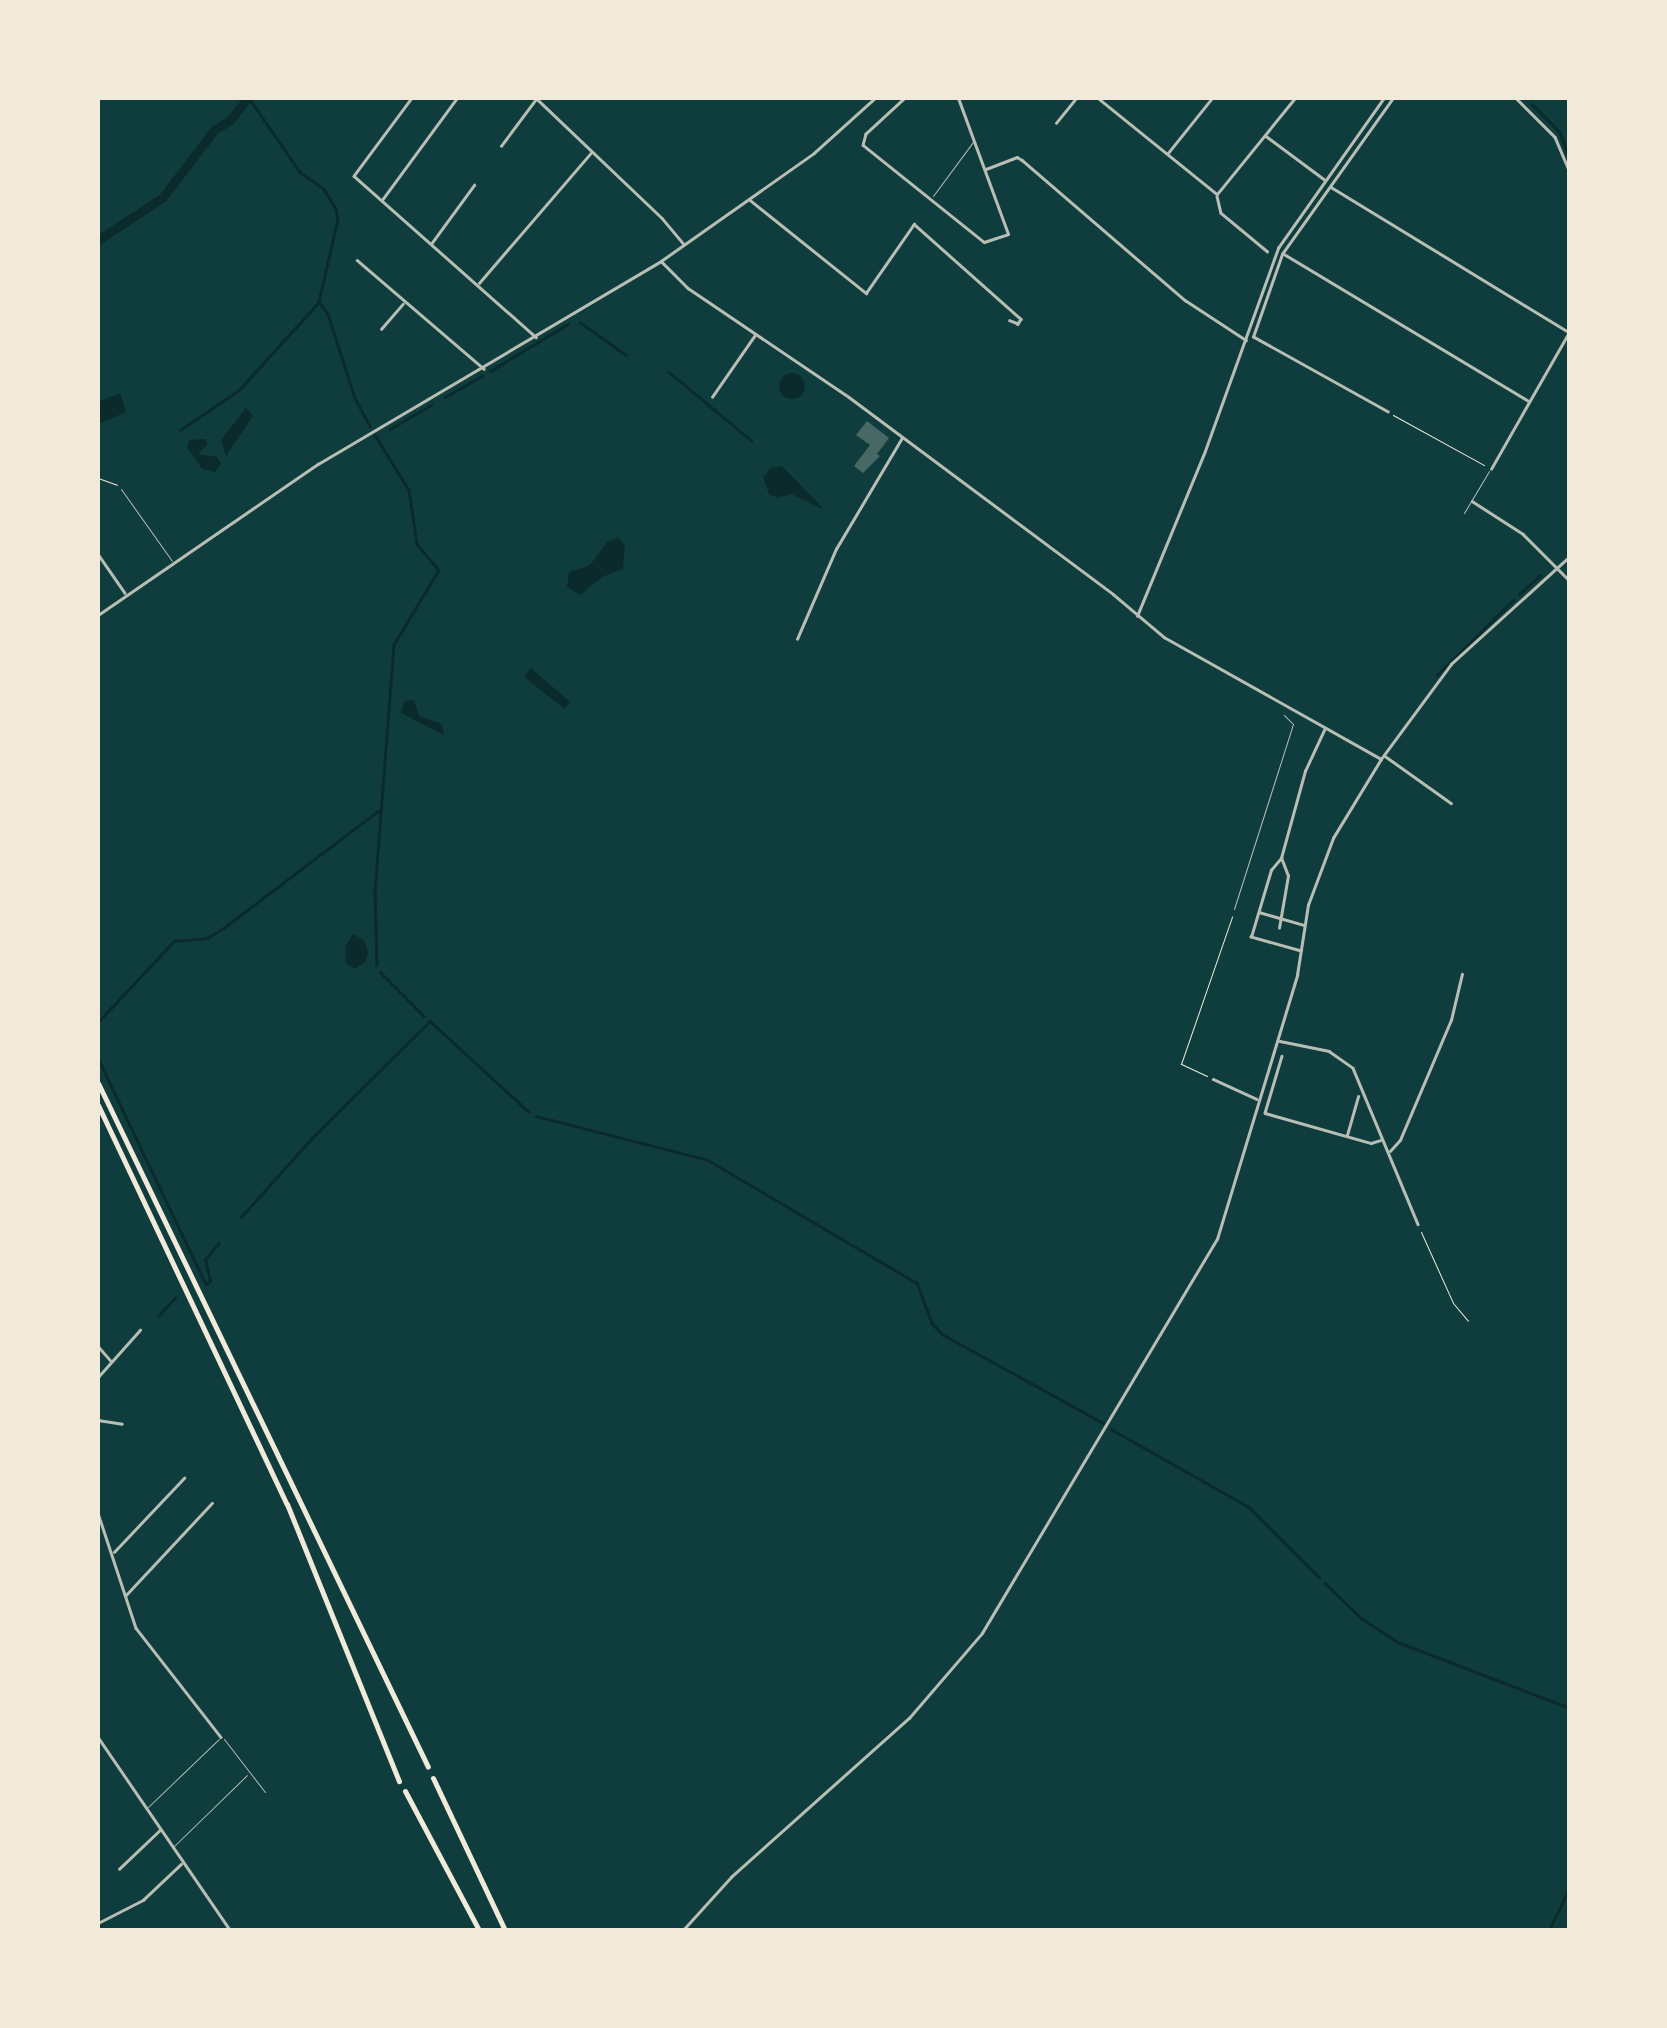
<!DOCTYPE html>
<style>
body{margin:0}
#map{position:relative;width:1667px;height:2028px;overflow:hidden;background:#0f3d3e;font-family:"Exo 2",sans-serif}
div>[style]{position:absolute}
.water>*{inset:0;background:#0a2a2b}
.round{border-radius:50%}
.stream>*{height:2.5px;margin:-1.25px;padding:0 1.25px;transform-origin:1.25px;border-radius:1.25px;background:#0a2a2b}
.river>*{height:9px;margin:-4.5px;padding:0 4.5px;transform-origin:4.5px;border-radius:4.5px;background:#0a2a2b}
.building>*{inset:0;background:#486865}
.path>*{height:1px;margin:-0.5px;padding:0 0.5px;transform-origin:0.5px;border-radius:0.5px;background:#f1e9da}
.service>*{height:1px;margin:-0.5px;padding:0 0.5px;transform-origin:0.5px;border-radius:0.5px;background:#b8beb3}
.minor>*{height:2.5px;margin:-1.25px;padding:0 1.25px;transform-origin:1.25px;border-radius:1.25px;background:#b8beb3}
.tertiary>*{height:2.5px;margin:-1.25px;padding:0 1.25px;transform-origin:1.25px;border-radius:1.25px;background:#b8beb3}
.motorway>*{height:5px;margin:-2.5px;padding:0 2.5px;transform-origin:2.5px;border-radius:2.5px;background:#f1e9da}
span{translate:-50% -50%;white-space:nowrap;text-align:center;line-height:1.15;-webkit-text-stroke:8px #f1e9da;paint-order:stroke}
.frame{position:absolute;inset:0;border:100px solid #f1e9da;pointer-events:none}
</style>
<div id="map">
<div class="water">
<div class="round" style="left:779px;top:373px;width:26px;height:26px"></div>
<div style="clip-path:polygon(120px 393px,126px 412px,98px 424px,98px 402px)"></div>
<div style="clip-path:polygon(246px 408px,253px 416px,226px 456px,221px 440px)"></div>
<div style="clip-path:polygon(205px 439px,208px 444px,198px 454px,217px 457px,221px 464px,215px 472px,202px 469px,187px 447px,189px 440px)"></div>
<div style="clip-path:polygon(782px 466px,821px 506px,823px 509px,791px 494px,778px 498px,769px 494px,763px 477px,771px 468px)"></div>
<div style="clip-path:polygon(618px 537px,625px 546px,623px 569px,602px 577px,580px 595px,567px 587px,569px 572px,590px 565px,607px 542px)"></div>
<div style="clip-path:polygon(531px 668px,570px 702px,565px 709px,524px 677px)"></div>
<div style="clip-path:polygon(414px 700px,419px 716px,442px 724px,444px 735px,401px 713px,404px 701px)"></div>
<div style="clip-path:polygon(353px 934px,364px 940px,368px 952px,366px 961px,355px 969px,346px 964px,345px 947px)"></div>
</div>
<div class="stream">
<div style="left:249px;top:98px;width:90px;rotate:55.4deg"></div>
<div style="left:300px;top:172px;width:29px;rotate:35deg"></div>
<div style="left:324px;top:189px;width:23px;rotate:59deg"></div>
<div style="left:336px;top:209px;width:10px;rotate:79deg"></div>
<div style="left:338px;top:219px;width:85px;rotate:102.9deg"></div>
<div style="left:319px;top:302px;width:15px;rotate:53deg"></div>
<div style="left:328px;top:314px;width:88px;rotate:72.2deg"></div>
<div style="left:355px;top:398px;width:32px;rotate:62deg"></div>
<div style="left:1532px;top:104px;width:40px;rotate:45deg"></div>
<div style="left:1560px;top:132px;width:29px;rotate:70deg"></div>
<div style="left:580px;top:322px;width:57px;rotate:35.7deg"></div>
<div style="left:490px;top:371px;width:91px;rotate:-31.1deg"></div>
<div style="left:669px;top:372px;width:107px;rotate:39.7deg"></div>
<div style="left:445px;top:397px;width:43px;rotate:-29.6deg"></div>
<div style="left:390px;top:429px;width:48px;rotate:-30.3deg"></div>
<div style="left:180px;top:430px;width:71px;rotate:-34.1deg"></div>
<div style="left:239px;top:390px;width:118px;rotate:-47.8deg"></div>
<div style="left:375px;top:435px;width:65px;rotate:58.3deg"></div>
<div style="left:409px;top:490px;width:55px;rotate:81.6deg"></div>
<div style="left:417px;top:544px;width:34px;rotate:50deg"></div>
<div style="left:439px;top:570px;width:87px;rotate:121deg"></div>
<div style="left:394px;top:645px;width:247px;rotate:94.4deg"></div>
<div style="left:375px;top:891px;width:74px;rotate:88.5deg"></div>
<div style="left:1567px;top:553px;width:4px;rotate:-45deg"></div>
<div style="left:1519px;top:594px;width:28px;rotate:-41deg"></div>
<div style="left:1437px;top:675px;width:107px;rotate:-44.6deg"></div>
<div style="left:380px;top:972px;width:62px;rotate:45deg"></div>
<div style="left:98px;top:1022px;width:111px;rotate:-46.8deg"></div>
<div style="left:174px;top:941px;width:33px;rotate:-5deg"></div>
<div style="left:207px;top:938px;width:17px;rotate:-31deg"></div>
<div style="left:222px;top:929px;width:196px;rotate:-37.1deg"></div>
<div style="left:98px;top:1058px;width:250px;rotate:64.5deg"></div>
<div style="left:536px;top:1116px;width:178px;rotate:14.3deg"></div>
<div style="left:708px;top:1160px;width:243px;rotate:30.5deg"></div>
<div style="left:917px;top:1283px;width:43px;rotate:69.4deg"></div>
<div style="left:932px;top:1323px;width:15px;rotate:48deg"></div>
<div style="left:942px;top:1334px;width:184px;rotate:28.9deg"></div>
<div style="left:241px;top:1217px;width:106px;rotate:-48.1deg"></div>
<div style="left:312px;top:1138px;width:166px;rotate:-44.8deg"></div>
<div style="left:430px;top:1021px;width:134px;rotate:42.6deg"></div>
<div style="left:206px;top:1284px;width:5px;rotate:-37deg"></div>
<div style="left:210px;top:1281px;width:22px;rotate:-103deg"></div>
<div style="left:205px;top:1260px;width:22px;rotate:-51deg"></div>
<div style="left:158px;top:1316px;width:25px;rotate:-47deg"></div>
<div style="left:1111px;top:1429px;width:159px;rotate:29.5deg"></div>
<div style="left:1249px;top:1507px;width:100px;rotate:45deg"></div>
<div style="left:1325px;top:1583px;width:50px;rotate:44.2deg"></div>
<div style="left:1361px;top:1618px;width:44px;rotate:33deg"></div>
<div style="left:1398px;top:1642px;width:184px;rotate:21deg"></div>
<div style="left:1549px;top:1930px;width:48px;rotate:-64deg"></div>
</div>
<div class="river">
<div style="left:98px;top:240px;width:78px;rotate:-33.5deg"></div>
<div style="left:163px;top:197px;width:84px;rotate:-52.7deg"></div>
<div style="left:214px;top:130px;width:19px;rotate:-32deg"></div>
<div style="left:230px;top:120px;width:28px;rotate:-51deg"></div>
</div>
<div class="building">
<div style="clip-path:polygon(867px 421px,889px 438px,877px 454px,880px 456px,863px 473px,854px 466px,870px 445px,856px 435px)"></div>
</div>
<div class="path">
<div style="left:1393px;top:415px;width:104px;rotate:28.8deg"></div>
<div style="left:98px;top:478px;width:20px;rotate:20deg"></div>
<div style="left:1207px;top:1076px;width:29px;rotate:-155deg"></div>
<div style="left:1181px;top:1064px;width:156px;rotate:-70.9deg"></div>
<div style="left:1421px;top:1232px;width:78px;rotate:65.7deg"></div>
<div style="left:1453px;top:1303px;width:23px;rotate:50deg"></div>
</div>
<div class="service">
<div style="left:933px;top:196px;width:67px;rotate:-53.5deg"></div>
<div style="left:121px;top:489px;width:88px;rotate:54.7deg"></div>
<div style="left:1464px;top:513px;width:49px;rotate:-59.2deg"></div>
<div style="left:1234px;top:909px;width:194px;rotate:-72.3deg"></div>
<div style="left:1293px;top:724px;width:13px;rotate:-135deg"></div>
<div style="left:224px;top:1739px;width:67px;rotate:52.3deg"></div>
<div style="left:148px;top:1807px;width:98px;rotate:-43.8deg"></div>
<div style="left:173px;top:1847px;width:103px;rotate:-44.2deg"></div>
</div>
<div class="minor">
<div style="left:412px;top:98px;width:97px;rotate:126.6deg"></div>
<div style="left:354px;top:176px;width:243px;rotate:41.5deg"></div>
<div style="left:536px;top:98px;width:174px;rotate:43.6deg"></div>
<div style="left:662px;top:218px;width:34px;rotate:50deg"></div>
<div style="left:905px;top:98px;width:53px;rotate:137.3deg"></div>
<div style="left:866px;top:134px;width:11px;rotate:105deg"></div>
<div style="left:863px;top:145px;width:155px;rotate:38.7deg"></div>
<div style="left:984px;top:242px;width:25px;rotate:-18deg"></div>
<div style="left:1008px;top:234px;width:145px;rotate:-110.2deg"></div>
<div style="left:1098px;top:98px;width:153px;rotate:38.9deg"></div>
<div style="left:1516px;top:98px;width:55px;rotate:45deg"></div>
<div style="left:1555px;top:137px;width:38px;rotate:67deg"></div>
<div style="left:1056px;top:123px;width:32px;rotate:-51deg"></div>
<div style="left:1266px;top:136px;width:72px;rotate:36.6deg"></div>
<div style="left:501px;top:146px;width:59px;rotate:-53.3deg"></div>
<div style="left:1168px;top:153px;width:70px;rotate:-51.3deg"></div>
<div style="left:986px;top:169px;width:33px;rotate:-21deg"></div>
<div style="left:1017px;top:157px;width:6px;rotate:31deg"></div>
<div style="left:1022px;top:160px;width:215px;rotate:40.7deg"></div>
<div style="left:1185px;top:300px;width:73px;rotate:33.3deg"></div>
<div style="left:1331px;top:187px;width:279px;rotate:31.4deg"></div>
<div style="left:1218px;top:193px;width:122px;rotate:-51deg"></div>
<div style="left:1217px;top:196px;width:17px;rotate:77deg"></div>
<div style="left:1221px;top:213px;width:60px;rotate:39.6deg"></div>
<div style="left:382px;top:200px;width:127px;rotate:-53.7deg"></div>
<div style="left:750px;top:200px;width:149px;rotate:38.7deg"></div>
<div style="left:866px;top:293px;width:84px;rotate:-55.2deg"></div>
<div style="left:914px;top:224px;width:143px;rotate:41.6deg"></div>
<div style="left:1021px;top:319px;width:6px;rotate:121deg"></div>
<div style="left:1018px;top:324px;width:9px;rotate:-159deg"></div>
<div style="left:431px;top:244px;width:73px;rotate:-53.9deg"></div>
<div style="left:1284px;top:254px;width:286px;rotate:31deg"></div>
<div style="left:357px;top:260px;width:167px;rotate:40.6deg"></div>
<div style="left:479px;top:283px;width:172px;rotate:-49.3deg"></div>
<div style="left:381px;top:329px;width:33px;rotate:-49deg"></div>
<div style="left:712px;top:397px;width:75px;rotate:-55.3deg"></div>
<div style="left:1388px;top:412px;width:154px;rotate:-150.9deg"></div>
<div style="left:1253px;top:337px;width:88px;rotate:-70.7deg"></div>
<div style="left:1282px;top:254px;width:191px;rotate:-54.6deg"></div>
<div style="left:1491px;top:469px;width:158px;rotate:-60.3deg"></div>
<div style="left:1472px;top:501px;width:61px;rotate:32.9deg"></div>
<div style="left:1523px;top:534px;width:66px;rotate:45deg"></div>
<div style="left:98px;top:554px;width:47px;rotate:55.3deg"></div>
<div style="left:1137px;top:616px;width:178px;rotate:-67.6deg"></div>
<div style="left:1205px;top:451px;width:216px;rotate:-70.2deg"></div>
<div style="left:1278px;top:248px;width:184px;rotate:-54.8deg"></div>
<div style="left:797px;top:639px;width:98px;rotate:-66.6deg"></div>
<div style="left:836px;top:549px;width:129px;rotate:-59.3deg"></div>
<div style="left:1385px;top:756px;width:81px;rotate:35.5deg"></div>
<div style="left:1259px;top:912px;width:47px;rotate:16.1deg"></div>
<div style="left:1279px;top:928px;width:53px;rotate:-80.2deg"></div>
<div style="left:1288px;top:876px;width:17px;rotate:-111deg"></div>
<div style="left:1301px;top:951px;width:52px;rotate:-164.4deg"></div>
<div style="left:1251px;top:937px;width:70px;rotate:-73.4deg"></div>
<div style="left:1271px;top:870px;width:16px;rotate:-50deg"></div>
<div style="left:1281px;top:858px;width:90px;rotate:-74.6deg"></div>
<div style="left:1305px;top:771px;width:47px;rotate:-65.1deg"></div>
<div style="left:1280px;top:1041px;width:50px;rotate:11.5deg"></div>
<div style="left:1329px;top:1051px;width:29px;rotate:35deg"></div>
<div style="left:1353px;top:1068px;width:169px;rotate:67.4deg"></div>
<div style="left:1282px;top:1056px;width:59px;rotate:106.6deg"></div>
<div style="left:1265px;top:1113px;width:110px;rotate:15.8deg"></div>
<div style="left:1371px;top:1143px;width:10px;rotate:-17deg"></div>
<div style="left:1213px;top:1079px;width:48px;rotate:24.4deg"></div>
<div style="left:1347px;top:1135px;width:40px;rotate:-74deg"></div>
<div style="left:1390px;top:1151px;width:15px;rotate:-48deg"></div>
<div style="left:1400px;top:1140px;width:130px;rotate:-67deg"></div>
<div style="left:1451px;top:1020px;width:47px;rotate:-76.6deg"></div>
<div style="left:98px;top:1346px;width:20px;rotate:49deg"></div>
<div style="left:98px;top:1377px;width:63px;rotate:-48.2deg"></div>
<div style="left:98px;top:1420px;width:24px;rotate:9deg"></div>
<div style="left:98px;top:1513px;width:121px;rotate:71.7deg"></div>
<div style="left:136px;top:1628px;width:138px;rotate:52.1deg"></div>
<div style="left:114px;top:1552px;width:102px;rotate:-46.6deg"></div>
<div style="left:125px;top:1596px;width:127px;rotate:-46.9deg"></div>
<div style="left:98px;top:1737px;width:234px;rotate:55.6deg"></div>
<div style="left:119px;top:1869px;width:57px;rotate:-43.6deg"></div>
<div style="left:98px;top:1923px;width:51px;rotate:-27.1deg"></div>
<div style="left:143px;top:1900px;width:52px;rotate:-43.5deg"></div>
</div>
<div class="tertiary">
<div style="left:662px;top:262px;width:37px;rotate:45deg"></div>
<div style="left:688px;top:288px;width:194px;rotate:34.1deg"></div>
<div style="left:849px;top:397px;width:329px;rotate:36.7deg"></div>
<div style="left:1113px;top:594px;width:67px;rotate:40.1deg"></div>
<div style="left:1164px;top:637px;width:249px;rotate:29.3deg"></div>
<div style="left:98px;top:615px;width:267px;rotate:-34.5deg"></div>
<div style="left:318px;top:464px;width:399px;rotate:-30.6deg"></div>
<div style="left:661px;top:261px;width:187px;rotate:-35.2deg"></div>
<div style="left:814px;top:153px;width:82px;rotate:-42deg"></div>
<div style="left:683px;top:1930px;width:72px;rotate:-47.8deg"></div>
<div style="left:731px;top:1877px;width:239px;rotate:-41.8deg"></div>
<div style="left:909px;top:1718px;width:112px;rotate:-49.3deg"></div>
<div style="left:982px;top:1633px;width:459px;rotate:-59.2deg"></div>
<div style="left:1217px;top:1239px;width:276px;rotate:-73.1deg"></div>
<div style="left:1297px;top:975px;width:71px;rotate:-81.1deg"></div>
<div style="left:1308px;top:905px;width:72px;rotate:-69.5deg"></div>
<div style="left:1333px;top:838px;width:92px;rotate:-58.7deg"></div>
<div style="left:1381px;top:759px;width:118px;rotate:-53.6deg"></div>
<div style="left:1451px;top:664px;width:161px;rotate:-42.2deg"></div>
</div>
<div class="motorway">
<div style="left:98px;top:1083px;width:759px;rotate:64.24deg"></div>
<div style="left:98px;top:1105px;width:441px;rotate:64.7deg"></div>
<div style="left:287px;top:1504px;width:299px;rotate:68deg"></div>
<div style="left:433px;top:1778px;width:168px;rotate:64.7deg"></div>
<div style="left:405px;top:1791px;width:157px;rotate:62deg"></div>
</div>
<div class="frame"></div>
</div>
